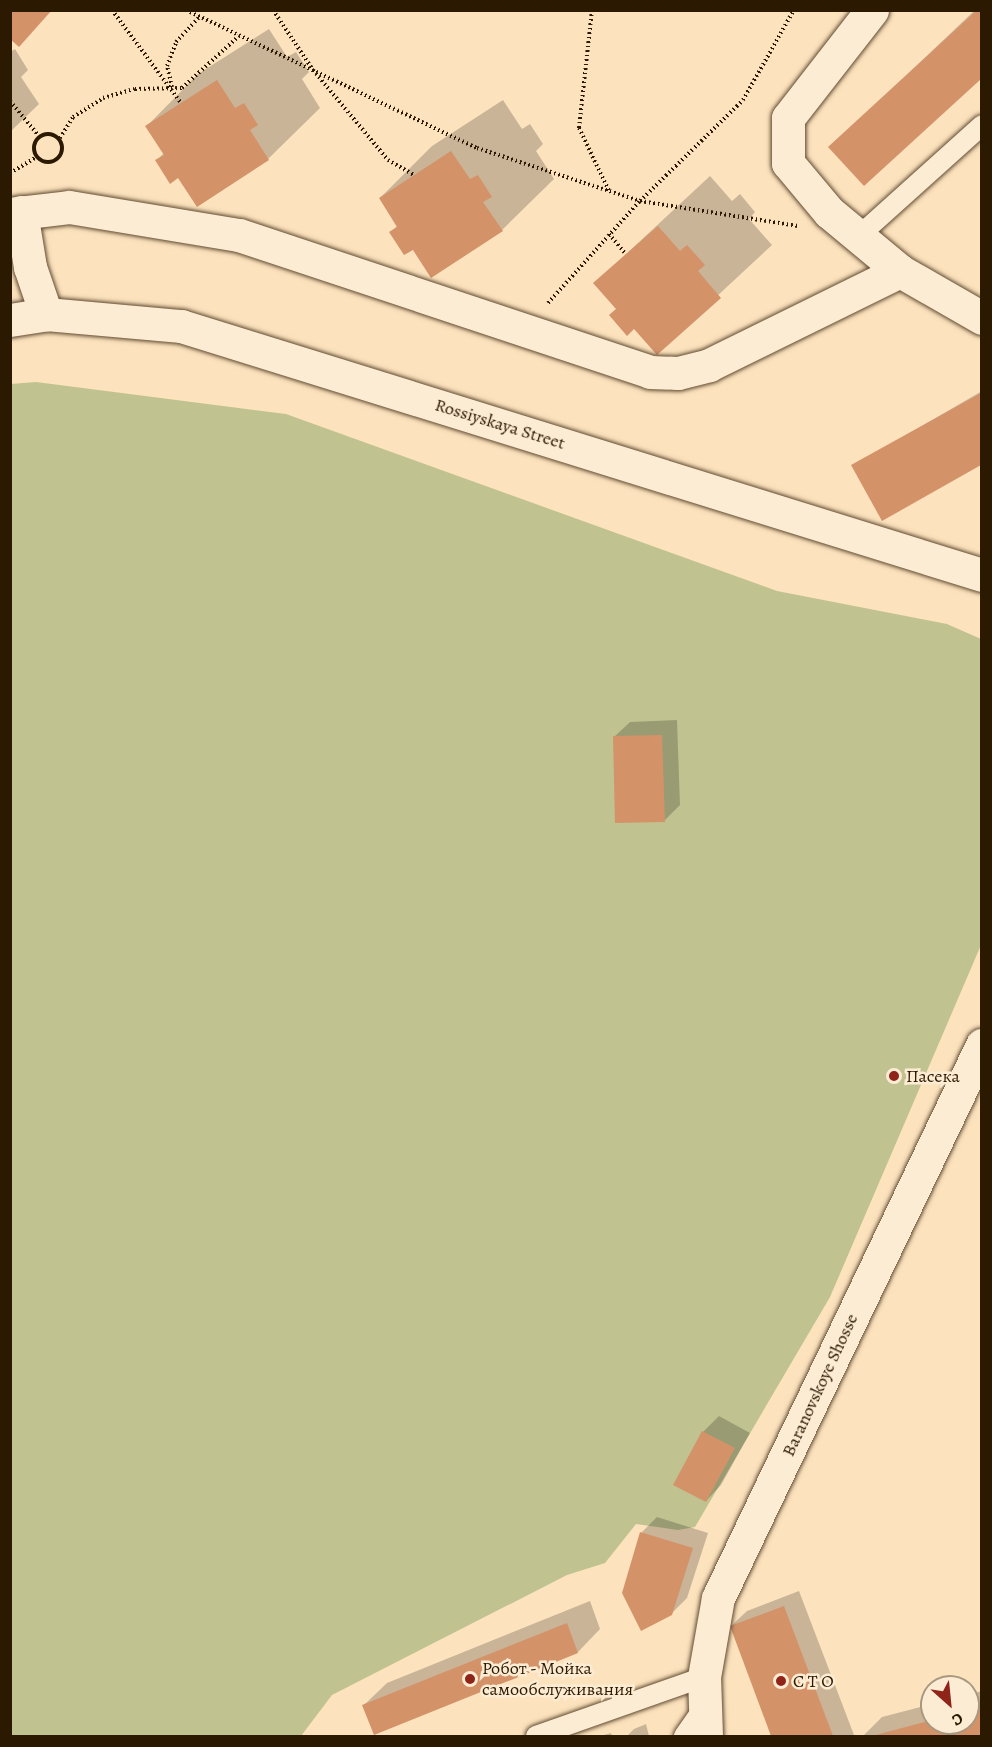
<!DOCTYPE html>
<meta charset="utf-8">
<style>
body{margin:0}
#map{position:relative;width:992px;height:1747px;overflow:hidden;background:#fce2bd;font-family:Alegreya,serif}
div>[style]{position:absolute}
.green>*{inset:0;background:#c0c390}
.shadow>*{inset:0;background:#0003}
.building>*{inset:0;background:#d49269}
.path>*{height:4px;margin-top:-2px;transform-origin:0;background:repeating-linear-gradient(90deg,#2c1902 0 1.5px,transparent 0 4.5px)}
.path>.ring{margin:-2px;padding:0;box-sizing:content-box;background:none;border:4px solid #2c1902;border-radius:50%}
.roads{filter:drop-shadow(0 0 2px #604b31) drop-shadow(0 0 2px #604b31)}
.lane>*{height:20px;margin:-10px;padding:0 10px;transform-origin:10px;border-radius:10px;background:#fdecd4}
.street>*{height:33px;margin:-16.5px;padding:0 16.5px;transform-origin:16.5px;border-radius:16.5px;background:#fdecd4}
.secondary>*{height:33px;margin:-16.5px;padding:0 16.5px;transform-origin:16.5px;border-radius:16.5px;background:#fdecd4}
.dots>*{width:16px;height:16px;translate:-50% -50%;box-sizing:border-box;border:3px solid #fdecd4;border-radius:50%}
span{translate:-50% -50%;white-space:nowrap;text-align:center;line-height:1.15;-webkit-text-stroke:5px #fdecd4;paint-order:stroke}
.street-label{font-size:18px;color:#2c1902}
.poi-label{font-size:18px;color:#2c1902}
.left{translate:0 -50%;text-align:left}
.frame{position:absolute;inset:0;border:12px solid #2c1902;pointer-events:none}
.north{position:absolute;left:920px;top:1675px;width:60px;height:60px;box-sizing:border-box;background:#fdecd4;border:2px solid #a99880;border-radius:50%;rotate:153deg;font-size:16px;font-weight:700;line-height:24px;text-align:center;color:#2c1902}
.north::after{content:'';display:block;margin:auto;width:21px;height:27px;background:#8f2418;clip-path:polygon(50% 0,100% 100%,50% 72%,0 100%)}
</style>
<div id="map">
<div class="green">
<div style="clip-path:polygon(36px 382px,286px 414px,777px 591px,947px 624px,981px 639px,981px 945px,830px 1297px,695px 1527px,678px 1530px,636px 1524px,605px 1563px,567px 1575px,332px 1695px,301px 1736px,11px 1736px,11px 384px)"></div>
</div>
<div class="shadow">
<div style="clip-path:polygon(975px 10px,982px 10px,982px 77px,864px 184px,831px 147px)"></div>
<div style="clip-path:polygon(269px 29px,287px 57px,296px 52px,309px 72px,302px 79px,320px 108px,268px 159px,179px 176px,157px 160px,164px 153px,147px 126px,198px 74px)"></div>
<div style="clip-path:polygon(15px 49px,28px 70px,21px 77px,39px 104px,10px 132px,10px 52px)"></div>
<div style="clip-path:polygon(503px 100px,522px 129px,530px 124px,543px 144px,536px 151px,554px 179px,502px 230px,413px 248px,391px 232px,398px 225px,380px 198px,432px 146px)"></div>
<div style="clip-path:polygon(710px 176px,732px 201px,740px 194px,755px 212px,749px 219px,772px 245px,657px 352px,595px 283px)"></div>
<div style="clip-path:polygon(982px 391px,982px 463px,883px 519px,853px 466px)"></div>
<div style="clip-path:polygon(677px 720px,680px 805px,665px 820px,614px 737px,630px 722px)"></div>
<div style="clip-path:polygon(719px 1416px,750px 1433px,721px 1485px,706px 1501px,675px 1484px,703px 1432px)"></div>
<div style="clip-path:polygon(657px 1517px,708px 1533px,687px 1598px,671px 1614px,642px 1532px)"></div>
<div style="clip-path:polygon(799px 1591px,854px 1735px,852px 1736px,773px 1736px,731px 1626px,747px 1611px)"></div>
<div style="clip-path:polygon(590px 1601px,600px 1629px,578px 1652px,375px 1733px,364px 1705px,387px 1683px)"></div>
<div style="clip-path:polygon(982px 1691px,982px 1736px,863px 1736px,882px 1717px,932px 1704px,932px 1723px,968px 1723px,968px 1695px)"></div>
<div style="clip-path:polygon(646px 1724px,649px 1736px,627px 1736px,634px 1729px)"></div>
<div style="clip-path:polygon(611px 1733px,612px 1736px,600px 1736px)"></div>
</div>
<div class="building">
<div style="clip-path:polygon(10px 10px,52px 10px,19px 47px,10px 39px)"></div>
<div style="clip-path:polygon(977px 10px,981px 10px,981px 79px,864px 186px,828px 147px)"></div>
<div style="clip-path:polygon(217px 80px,235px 108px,244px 103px,258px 125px,250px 130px,269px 160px,197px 207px,178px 178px,170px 184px,155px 160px,164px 155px,145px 126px)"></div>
<div style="clip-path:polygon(451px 151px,470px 179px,478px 175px,492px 197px,483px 202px,503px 231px,431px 278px,413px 250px,404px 255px,389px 232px,397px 227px,379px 198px)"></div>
<div style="clip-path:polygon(658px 226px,680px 251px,687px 245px,705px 265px,698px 271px,721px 298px,657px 355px,634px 329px,627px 336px,609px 315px,616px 309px,593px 283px)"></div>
<div style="clip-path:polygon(981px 393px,981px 465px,882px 521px,851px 465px)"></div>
<div style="clip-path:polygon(662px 735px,665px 822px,615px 823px,613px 736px)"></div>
<div style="clip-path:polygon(702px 1431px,735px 1448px,706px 1502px,673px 1485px)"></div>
<div style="clip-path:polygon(640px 1532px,693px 1548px,672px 1615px,641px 1631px,622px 1593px)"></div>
<div style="clip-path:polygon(784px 1606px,833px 1736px,771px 1736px,730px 1626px)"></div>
<div style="clip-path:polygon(567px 1623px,578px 1653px,374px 1735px,362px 1705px)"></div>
<div style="clip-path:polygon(981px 1707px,981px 1736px,872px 1736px,932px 1720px,968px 1723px,968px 1711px)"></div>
</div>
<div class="path">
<div style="left:112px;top:10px;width:116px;rotate:53.4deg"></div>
<div style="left:186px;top:10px;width:322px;rotate:25.4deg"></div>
<div style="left:477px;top:148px;width:171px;rotate:18deg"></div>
<div style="left:640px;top:201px;width:160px;rotate:9deg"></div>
<div style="left:273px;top:10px;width:72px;rotate:56.3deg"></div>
<div style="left:313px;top:70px;width:117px;rotate:50.2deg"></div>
<div style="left:388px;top:160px;width:30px;rotate:30deg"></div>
<div style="left:592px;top:10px;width:119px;rotate:96.3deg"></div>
<div style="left:579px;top:128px;width:70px;rotate:64.5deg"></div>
<div style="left:172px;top:87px;width:22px;rotate:-103deg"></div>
<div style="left:167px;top:66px;width:26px;rotate:-69deg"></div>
<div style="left:176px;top:42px;width:34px;rotate:-47deg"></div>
<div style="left:10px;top:101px;width:45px;rotate:50.4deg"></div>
<div class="ring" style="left:34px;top:134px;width:24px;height:24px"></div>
<div style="left:60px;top:138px;width:25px;rotate:-58deg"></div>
<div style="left:73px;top:117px;width:36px;rotate:-32deg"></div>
<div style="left:103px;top:98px;width:33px;rotate:-16deg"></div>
<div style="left:135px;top:89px;width:47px;rotate:-1.2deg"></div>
<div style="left:182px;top:88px;width:77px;rotate:-42.4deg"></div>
<div style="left:10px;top:173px;width:31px;rotate:-31deg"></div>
<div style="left:609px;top:234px;width:26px;rotate:50deg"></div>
<div style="left:548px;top:303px;width:137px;rotate:-48deg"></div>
<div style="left:640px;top:201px;width:144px;rotate:-44.4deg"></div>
<div style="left:743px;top:100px;width:103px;rotate:-60.5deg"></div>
</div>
<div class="roads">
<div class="lane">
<div style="left:860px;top:235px;width:164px;rotate:-42deg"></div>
<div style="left:536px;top:1736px;width:178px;rotate:-19.4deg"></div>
<div style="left:684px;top:1736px;width:33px;rotate:-55deg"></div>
</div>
<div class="street">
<div style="left:872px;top:10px;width:137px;rotate:127.9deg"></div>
<div style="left:788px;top:118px;width:45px;rotate:90deg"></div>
<div style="left:788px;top:163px;width:64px;rotate:50.1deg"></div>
<div style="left:829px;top:212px;width:92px;rotate:39.7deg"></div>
<div style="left:21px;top:212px;width:56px;rotate:80.7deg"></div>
<div style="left:30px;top:267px;width:50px;rotate:71.2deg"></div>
<div style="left:10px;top:214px;width:59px;rotate:-6.8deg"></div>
<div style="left:69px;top:207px;width:172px;rotate:9.4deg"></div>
<div style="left:239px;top:235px;width:433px;rotate:18.4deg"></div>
<div style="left:650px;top:372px;width:28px;rotate:2deg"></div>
<div style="left:678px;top:373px;width:32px;rotate:-14deg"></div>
<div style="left:709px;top:365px;width:213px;rotate:-26.2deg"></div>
<div style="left:900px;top:271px;width:95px;rotate:29.8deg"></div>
</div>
<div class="secondary">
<div style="left:10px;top:320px;width:36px;rotate:-9deg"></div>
<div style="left:46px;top:314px;width:136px;rotate:5.1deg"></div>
<div style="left:181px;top:326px;width:839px;rotate:17.27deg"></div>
<div style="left:706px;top:1736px;width:59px;rotate:-91.9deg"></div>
<div style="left:704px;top:1677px;width:80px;rotate:-80deg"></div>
<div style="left:718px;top:1598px;width:613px;rotate:-64.48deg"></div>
</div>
</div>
<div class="dots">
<div style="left:894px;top:1076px;background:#8f2418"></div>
<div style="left:470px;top:1679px;background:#8f2418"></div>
<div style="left:781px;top:1681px;background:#8f2418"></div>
</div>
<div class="street-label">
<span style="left:500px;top:424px;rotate:17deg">Rossiyskaya Street</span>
<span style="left:820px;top:1385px;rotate:-65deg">Baranovskoye Shosse</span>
</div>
<div class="poi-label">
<span class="left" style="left:906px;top:1076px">Пасека</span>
<span class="left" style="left:482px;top:1679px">Робот - Мойка<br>самообслуживания</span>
<span class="left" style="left:793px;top:1681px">С Т О</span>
</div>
<div class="frame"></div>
<div class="north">С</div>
</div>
